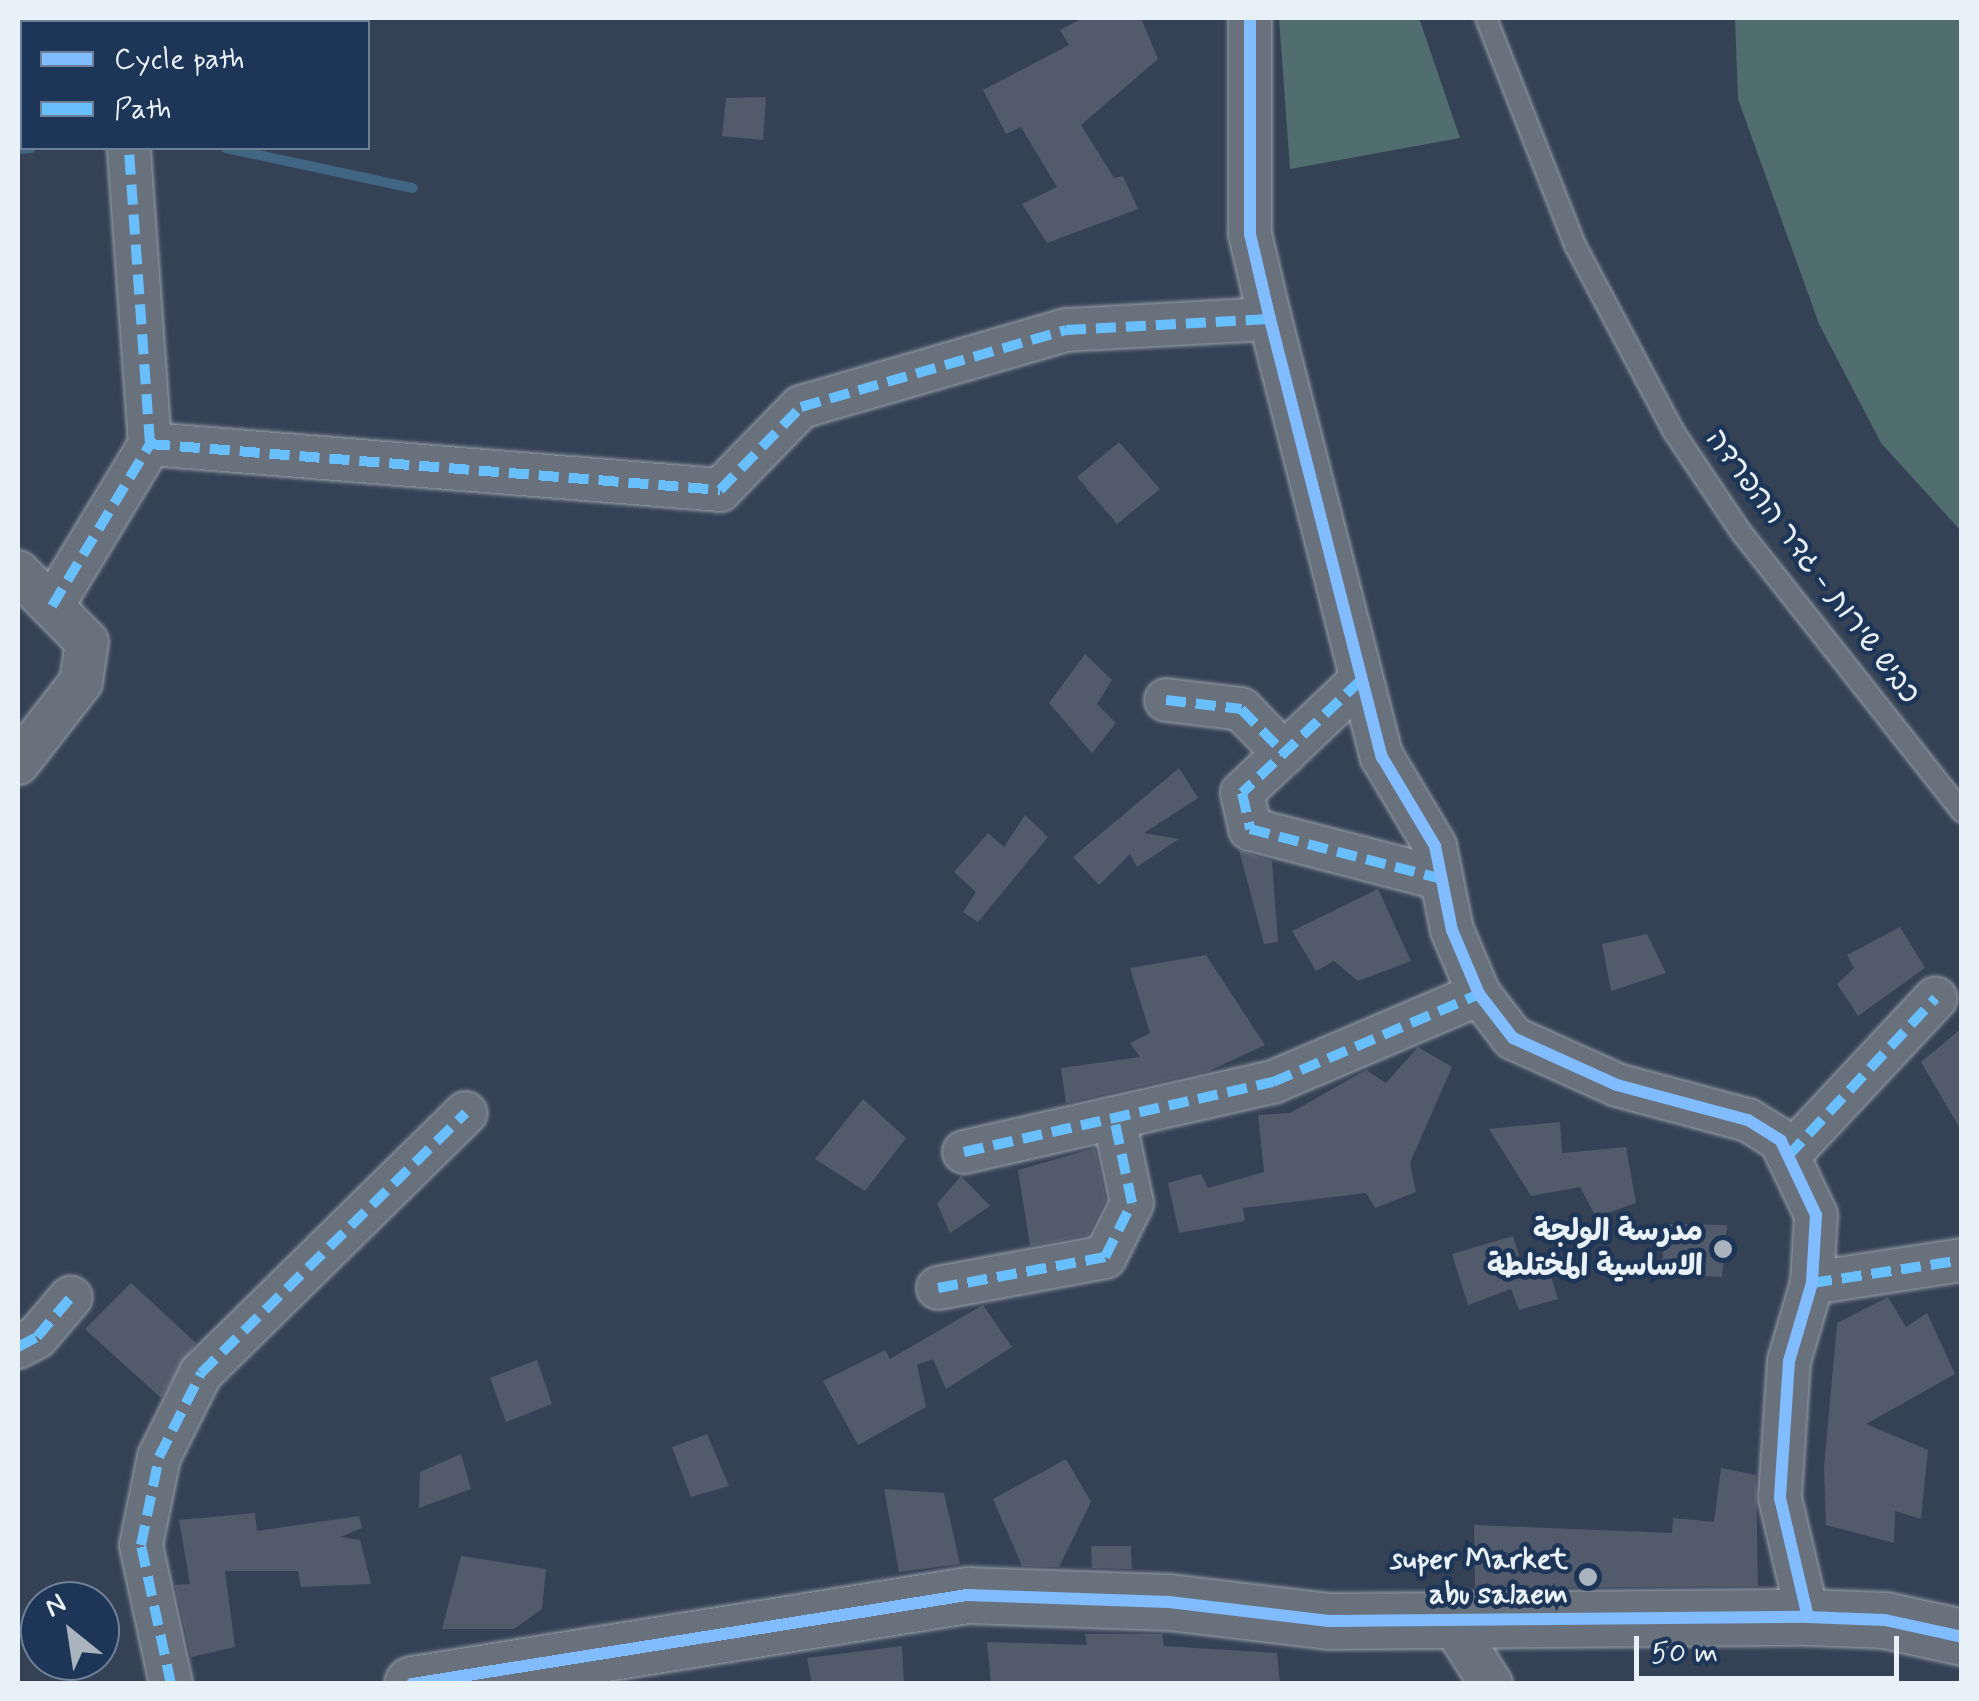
<!DOCTYPE html>
<meta charset="utf-8">
<style>
body{margin:0}
#map{position:relative;width:1979px;height:1701px;overflow:hidden;background:#354255;font-family:Mynerve,"Playpen Sans Arabic","Playpen Sans Hebrew",sans-serif}
div>[style]{position:absolute}
.green>*{inset:0;background:#506d70}
.stream>*{height:10px;margin:-5px;padding:0 5px;transform-origin:5px;border-radius:5px;background:#416684}
.building>*{inset:0;background:#525b6b}
.roads{filter:drop-shadow(0 0 2px #9aa2ac) drop-shadow(0 0 2px #9aa2ac)}
.lane>*{height:20px;margin:-10px;padding:0 10px;transform-origin:10px;border-radius:10px;background:#68717c}
.street>*{height:42px;margin:-21px;padding:0 21px;transform-origin:21px;border-radius:21px;background:#68717c}
.secondary>*{height:55px;margin:-27.5px;padding:0 27.5px;transform-origin:27.5px;border-radius:27.5px;background:#68717c}
.quiet>*{height:10px;margin-top:-5px;transform-origin:0;background:repeating-linear-gradient(90deg,#69befc 0 20px,transparent 0 30px)}
.cycleway>*{height:12px;margin:-6px;padding:0 6px;transform-origin:6px;border-radius:6px;background:#80bcff}
.dots>*{width:28px;height:28px;translate:-50% -50%;box-sizing:border-box;border:5px solid #1d3557;border-radius:50%}
span{translate:-50% -50%;white-space:nowrap;text-align:center;line-height:1.15;-webkit-text-stroke:9px #1d3557;paint-order:stroke}
.street-label{font-size:30px;color:#e8f1f8}
.poi-label{font-size:30px;color:#e8f1f8;font-weight:700}
.right{translate:-100% -50%;text-align:right}
.frame{position:absolute;inset:0;border:20px solid #e8f1f8;pointer-events:none}
.legend{position:absolute;left:20px;top:20px;width:350px;height:130px;box-sizing:border-box;background:#1d3557;border:2px solid #6e8097;margin:0;padding:12px 18px;list-style:none;font-size:30px;color:#e8f1f8}
.legend li{display:flex;align-items:center;gap:20px;height:50px}
.legend b{width:50px;border:2px solid #6e8097}
.north{position:absolute;left:20px;top:1581px;width:100px;height:100px;box-sizing:border-box;background:#1d3557;border:2px solid #6e8097;border-radius:50%;rotate:330deg;font-size:28px;font-weight:700;line-height:40px;text-align:center;color:#e8f1f8}
.north::after{content:'';display:block;margin:auto;width:35px;height:45px;background:#a9b4bf;clip-path:polygon(50% 0,100% 100%,50% 72%,0 100%)}
.scale{position:absolute;left:1634px;top:1636px;width:265px;height:45px;box-sizing:border-box;border:5px solid #e8f1f8;border-top:0;padding-left:12px;font-size:30px;line-height:35px;white-space:nowrap;color:#e8f1f8;-webkit-text-stroke:8px #1d3557;paint-order:stroke}
</style>
<div id="map">
<div class="green">
<div style="clip-path:polygon(1279px 18px,1419px 18px,1460px 138px,1290px 169px)"></div>
<div style="clip-path:polygon(1735px 18px,1961px 18px,1961px 531px,1881px 443px,1819px 324px,1738px 99px)"></div>
</div>
<div class="stream">
<div style="left:226px;top:148px;width:191px;rotate:12.1deg"></div>
<div style="left:18px;top:149px;width:13px;rotate:-4deg"></div>
</div>
<div class="building">
<div style="clip-path:polygon(1083px 18px,1141px 18px,1158px 59px,1081px 125px,1114px 178px,1123px 176px,1138px 209px,1047px 243px,1022px 204px,1057px 187px,1021px 127px,1006px 134px,983px 90px,1069px 45px,1060px 30px)"></div>
<div style="clip-path:polygon(766px 97px,763px 140px,722px 136px,726px 98px)"></div>
<div style="clip-path:polygon(1119px 442px,1160px 489px,1117px 524px,1077px 477px)"></div>
<div style="clip-path:polygon(1085px 654px,1112px 680px,1097px 704px,1116px 723px,1092px 753px,1049px 703px)"></div>
<div style="clip-path:polygon(1179px 768px,1198px 798px,1144px 833px,1179px 839px,1137px 867px,1130px 854px,1099px 885px,1073px 857px)"></div>
<div style="clip-path:polygon(1025px 815px,1048px 837px,978px 922px,963px 912px,976px 892px,954px 872px,988px 833px,1004px 847px)"></div>
<div style="clip-path:polygon(1239px 850px,1272px 861px,1278px 942px,1264px 944px)"></div>
<div style="clip-path:polygon(1378px 889px,1411px 961px,1358px 981px,1334px 961px,1316px 971px,1292px 931px)"></div>
<div style="clip-path:polygon(1900px 927px,1925px 968px,1858px 1016px,1837px 984px,1854px 968px,1847px 955px)"></div>
<div style="clip-path:polygon(1647px 934px,1666px 973px,1611px 991px,1602px 944px)"></div>
<div style="clip-path:polygon(1206px 955px,1265px 1045px,1209px 1071px,1066px 1103px,1061px 1068px,1140px 1057px,1130px 1043px,1150px 1033px,1130px 968px)"></div>
<div style="clip-path:polygon(1962px 1028px,1962px 1132px,1921px 1062px)"></div>
<div style="clip-path:polygon(1418px 1047px,1452px 1067px,1410px 1163px,1416px 1192px,1375px 1208px,1366px 1193px,1243px 1208px,1245px 1221px,1179px 1233px,1168px 1183px,1201px 1174px,1208px 1188px,1264px 1172px,1258px 1115px,1290px 1113px,1366px 1070px,1386px 1083px)"></div>
<div style="clip-path:polygon(863px 1099px,906px 1138px,865px 1191px,815px 1159px)"></div>
<div style="clip-path:polygon(1560px 1122px,1562px 1153px,1626px 1147px,1636px 1203px,1596px 1217px,1580px 1187px,1531px 1196px,1489px 1129px)"></div>
<div style="clip-path:polygon(1095px 1148px,1106px 1200px,1088px 1235px,1030px 1246px,1018px 1170px)"></div>
<div style="clip-path:polygon(961px 1176px,990px 1206px,950px 1233px,937px 1204px)"></div>
<div style="clip-path:polygon(1665px 1224px,1727px 1225px,1722px 1277px,1662px 1274px)"></div>
<div style="clip-path:polygon(1513px 1236px,1523px 1269px,1546px 1260px,1558px 1299px,1519px 1310px,1511px 1289px,1468px 1305px,1452px 1254px)"></div>
<div style="clip-path:polygon(131px 1283px,196px 1343px,161px 1398px,85px 1329px)"></div>
<div style="clip-path:polygon(1888px 1297px,1906px 1327px,1927px 1313px,1955px 1374px,1866px 1424px,1928px 1450px,1921px 1519px,1895px 1511px,1894px 1543px,1826px 1525px,1824px 1468px,1837px 1323px)"></div>
<div style="clip-path:polygon(983px 1305px,1012px 1347px,946px 1389px,933px 1359px,917px 1365px,926px 1407px,858px 1445px,823px 1381px,885px 1350px,890px 1359px)"></div>
<div style="clip-path:polygon(537px 1360px,552px 1404px,506px 1422px,490px 1378px)"></div>
<div style="clip-path:polygon(707px 1434px,729px 1486px,691px 1497px,672px 1447px)"></div>
<div style="clip-path:polygon(461px 1454px,471px 1489px,419px 1508px,420px 1472px)"></div>
<div style="clip-path:polygon(1066px 1459px,1091px 1502px,1059px 1567px,1022px 1566px,993px 1499px)"></div>
<div style="clip-path:polygon(1721px 1468px,1756px 1475px,1758px 1586px,1475px 1588px,1474px 1525px,1672px 1533px,1673px 1518px,1714px 1522px)"></div>
<div style="clip-path:polygon(884px 1489px,944px 1493px,960px 1564px,899px 1572px)"></div>
<div style="clip-path:polygon(255px 1513px,257px 1531px,359px 1516px,362px 1528px,340px 1537px,360px 1540px,371px 1584px,301px 1587px,298px 1571px,225px 1571px,235px 1647px,191px 1657px,175px 1585px,190px 1584px,179px 1520px)"></div>
<div style="clip-path:polygon(1091px 1546px,1131px 1546px,1132px 1569px,1092px 1568px)"></div>
<div style="clip-path:polygon(461px 1556px,546px 1569px,542px 1609px,514px 1629px,442px 1629px)"></div>
<div style="clip-path:polygon(1085px 1634px,1162px 1634px,1164px 1646px,1277px 1653px,1280px 1684px,991px 1684px,987px 1642px,1087px 1645px)"></div>
<div style="clip-path:polygon(902px 1646px,904px 1684px,812px 1684px,807px 1658px)"></div>
</div>
<div class="roads">
<div class="lane">
<div style="left:1486px;top:18px;width:244px;rotate:68.6deg"></div>
<div style="left:1575px;top:245px;width:212px;rotate:62.1deg"></div>
<div style="left:1674px;top:432px;width:120px;rotate:56.2deg"></div>
<div style="left:1741px;top:532px;width:357px;rotate:51.7deg"></div>
</div>
<div class="street">
<div style="left:1250px;top:18px;width:216px;rotate:90deg"></div>
<div style="left:1250px;top:234px;width:87px;rotate:76.8deg"></div>
<div style="left:1270px;top:319px;width:452px;rotate:75.7deg"></div>
<div style="left:1382px;top:757px;width:104px;rotate:59.2deg"></div>
<div style="left:1435px;top:846px;width:86px;rotate:78.6deg"></div>
<div style="left:1452px;top:930px;width:69px;rotate:67.1deg"></div>
<div style="left:1479px;top:994px;width:56px;rotate:52.3deg"></div>
<div style="left:1513px;top:1038px;width:114px;rotate:24.3deg"></div>
<div style="left:1617px;top:1085px;width:136px;rotate:15deg"></div>
<div style="left:1748px;top:1120px;width:39px;rotate:32deg"></div>
<div style="left:1781px;top:1141px;width:82px;rotate:64.7deg"></div>
<div style="left:1816px;top:1215px;width:68px;rotate:93.4deg"></div>
<div style="left:1812px;top:1283px;width:81px;rotate:106.4deg"></div>
<div style="left:1789px;top:1361px;width:137px;rotate:93.8deg"></div>
<div style="left:1780px;top:1498px;width:122px;rotate:76.8deg"></div>
<div style="left:70px;top:22px;width:50px;rotate:-4.6deg"></div>
<div style="left:18px;top:28px;width:4px;rotate:-14deg"></div>
<div style="left:150px;top:444px;width:572px;rotate:4.61deg"></div>
<div style="left:720px;top:490px;width:116px;rotate:-45.7deg"></div>
<div style="left:801px;top:407px;width:276px;rotate:-16.2deg"></div>
<div style="left:1066px;top:330px;width:204px;rotate:-3.1deg"></div>
<div style="left:18px;top:572px;width:98px;rotate:45.4deg"></div>
<div style="left:87px;top:642px;width:40px;rotate:98.5deg"></div>
<div style="left:81px;top:682px;width:103px;rotate:127.9deg"></div>
<div style="left:52px;top:606px;width:189px;rotate:-58.8deg"></div>
<div style="left:150px;top:444px;width:297px;rotate:-94.1deg"></div>
<div style="left:1361px;top:680px;width:164px;rotate:136.5deg"></div>
<div style="left:1242px;top:793px;width:37px;rotate:77deg"></div>
<div style="left:1250px;top:829px;width:198px;rotate:14.6deg"></div>
<div style="left:1166px;top:700px;width:76px;rotate:6.8deg"></div>
<div style="left:1241px;top:709px;width:62px;rotate:45.7deg"></div>
<div style="left:964px;top:1152px;width:317px;rotate:-12.8deg"></div>
<div style="left:1273px;top:1082px;width:224px;rotate:-23.1deg"></div>
<div style="left:1788px;top:1156px;width:216px;rotate:-46.9deg"></div>
<div style="left:1812px;top:1283px;width:152px;rotate:-8.7deg"></div>
<div style="left:938px;top:1288px;width:170px;rotate:-10.5deg"></div>
<div style="left:1105px;top:1257px;width:60px;rotate:-63.4deg"></div>
<div style="left:1132px;top:1203px;width:87px;rotate:-102deg"></div>
<div style="left:18px;top:1347px;width:21px;rotate:-28deg"></div>
<div style="left:37px;top:1337px;width:52px;rotate:-49.6deg"></div>
<div style="left:1449px;top:1618px;width:78px;rotate:57.5deg"></div>
<div style="left:171px;top:1684px;width:142px;rotate:-102.2deg"></div>
<div style="left:141px;top:1545px;width:90px;rotate:-78.4deg"></div>
<div style="left:159px;top:1457px;width:94px;rotate:-63.4deg"></div>
<div style="left:201px;top:1373px;width:371px;rotate:-44.5deg"></div>
</div>
<div class="secondary">
<div style="left:412px;top:1684px;width:562px;rotate:-9.11deg"></div>
<div style="left:967px;top:1595px;width:202px;rotate:2deg"></div>
<div style="left:1169px;top:1602px;width:161px;rotate:6.8deg"></div>
<div style="left:1329px;top:1621px;width:479px;rotate:-0.5deg"></div>
<div style="left:1808px;top:1617px;width:77px;rotate:2.2deg"></div>
<div style="left:1885px;top:1620px;width:79px;rotate:12.4deg"></div>
</div>
</div>
<div class="quiet">
<div style="left:70px;top:22px;width:50px;rotate:-4.6deg"></div>
<div style="left:18px;top:28px;width:4px;rotate:-14deg"></div>
<div style="left:150px;top:444px;width:572px;rotate:4.61deg"></div>
<div style="left:720px;top:490px;width:116px;rotate:-45.7deg"></div>
<div style="left:801px;top:407px;width:276px;rotate:-16.2deg"></div>
<div style="left:1066px;top:330px;width:204px;rotate:-3.1deg"></div>
<div style="left:52px;top:606px;width:189px;rotate:-58.8deg"></div>
<div style="left:150px;top:444px;width:297px;rotate:-94.1deg"></div>
<div style="left:1361px;top:680px;width:164px;rotate:136.5deg"></div>
<div style="left:1242px;top:793px;width:37px;rotate:77deg"></div>
<div style="left:1250px;top:829px;width:198px;rotate:14.6deg"></div>
<div style="left:1166px;top:700px;width:76px;rotate:6.8deg"></div>
<div style="left:1241px;top:709px;width:62px;rotate:45.7deg"></div>
<div style="left:964px;top:1152px;width:317px;rotate:-12.8deg"></div>
<div style="left:1273px;top:1082px;width:224px;rotate:-23.1deg"></div>
<div style="left:1788px;top:1156px;width:216px;rotate:-46.9deg"></div>
<div style="left:1812px;top:1283px;width:152px;rotate:-8.7deg"></div>
<div style="left:938px;top:1288px;width:170px;rotate:-10.5deg"></div>
<div style="left:1105px;top:1257px;width:60px;rotate:-63.4deg"></div>
<div style="left:1132px;top:1203px;width:87px;rotate:-102deg"></div>
<div style="left:18px;top:1347px;width:21px;rotate:-28deg"></div>
<div style="left:37px;top:1337px;width:52px;rotate:-49.6deg"></div>
<div style="left:171px;top:1684px;width:142px;rotate:-102.2deg"></div>
<div style="left:141px;top:1545px;width:90px;rotate:-78.4deg"></div>
<div style="left:159px;top:1457px;width:94px;rotate:-63.4deg"></div>
<div style="left:201px;top:1373px;width:371px;rotate:-44.5deg"></div>
</div>
<div class="cycleway">
<div style="left:1250px;top:18px;width:216px;rotate:90deg"></div>
<div style="left:1250px;top:234px;width:87px;rotate:76.8deg"></div>
<div style="left:1270px;top:319px;width:452px;rotate:75.7deg"></div>
<div style="left:1382px;top:757px;width:104px;rotate:59.2deg"></div>
<div style="left:1435px;top:846px;width:86px;rotate:78.6deg"></div>
<div style="left:1452px;top:930px;width:69px;rotate:67.1deg"></div>
<div style="left:1479px;top:994px;width:56px;rotate:52.3deg"></div>
<div style="left:1513px;top:1038px;width:114px;rotate:24.3deg"></div>
<div style="left:1617px;top:1085px;width:136px;rotate:15deg"></div>
<div style="left:1748px;top:1120px;width:39px;rotate:32deg"></div>
<div style="left:1781px;top:1141px;width:82px;rotate:64.7deg"></div>
<div style="left:1816px;top:1215px;width:68px;rotate:93.4deg"></div>
<div style="left:1812px;top:1283px;width:81px;rotate:106.4deg"></div>
<div style="left:1789px;top:1361px;width:137px;rotate:93.8deg"></div>
<div style="left:1780px;top:1498px;width:122px;rotate:76.8deg"></div>
<div style="left:412px;top:1684px;width:562px;rotate:-9.11deg"></div>
<div style="left:967px;top:1595px;width:202px;rotate:2deg"></div>
<div style="left:1169px;top:1602px;width:161px;rotate:6.8deg"></div>
<div style="left:1329px;top:1621px;width:479px;rotate:-0.5deg"></div>
<div style="left:1808px;top:1617px;width:77px;rotate:2.2deg"></div>
<div style="left:1885px;top:1620px;width:79px;rotate:12.4deg"></div>
</div>
<div class="dots">
<div style="left:1723px;top:1249px;background:#a9b4bf"></div>
<div style="left:1588px;top:1577px;background:#a9b4bf"></div>
</div>
<div class="street-label">
<span style="left:1812px;top:567px;rotate:53deg">כביש שירות - גדר ההפרדה</span>
</div>
<div class="poi-label">
<span class="right" style="left:1703px;top:1249px">مدرسة الولجة<br>الاساسية المختلطة</span>
<span class="right" style="left:1568px;top:1577px">super Market<br>abu salaem</span>
</div>
<div class="frame"></div>
<ul class="legend">
<li><b style="height:12px;background:#80bcff"></b>Cycle path</li>
<li><b style="height:12px;background:#69befc"></b>Path</li>
</ul>
<div class="north">N</div>
<div class="scale">50 m</div>
</div>
